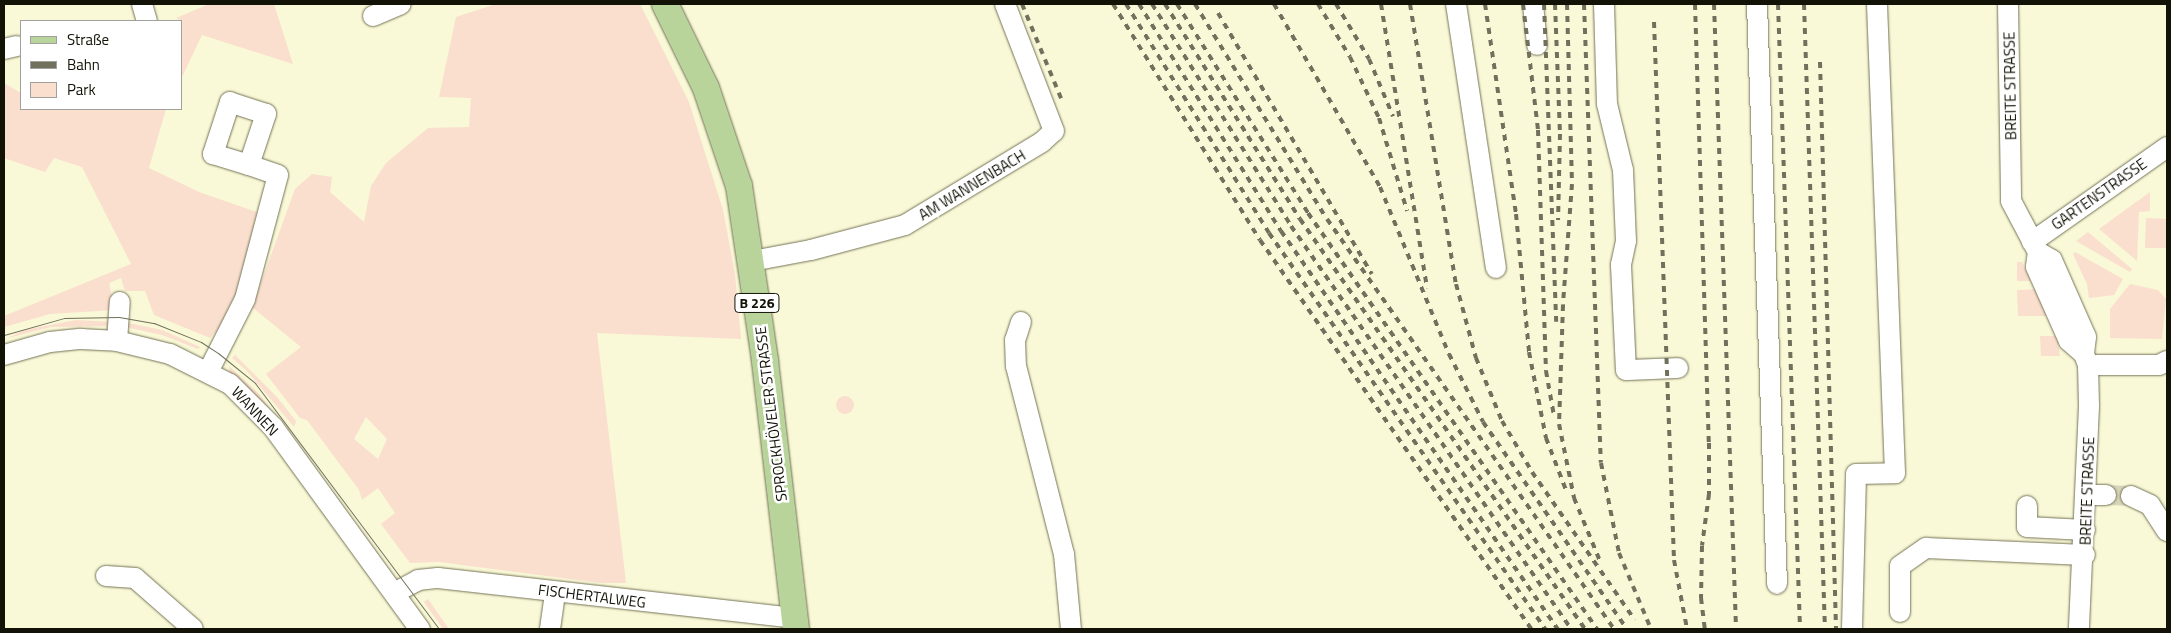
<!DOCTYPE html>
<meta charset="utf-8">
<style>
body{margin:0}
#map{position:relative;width:2171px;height:633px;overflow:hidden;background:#f9f8d7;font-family:"Titillium Web",sans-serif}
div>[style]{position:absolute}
.green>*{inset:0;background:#fadfce}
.round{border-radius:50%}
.minor-tunnel>*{height:20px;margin-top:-10px;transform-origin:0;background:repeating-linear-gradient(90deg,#d6d6b8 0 20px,transparent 0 30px)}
.roads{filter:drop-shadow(0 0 1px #747356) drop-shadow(0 0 1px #747356)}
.minor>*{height:20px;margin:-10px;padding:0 10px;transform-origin:10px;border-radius:10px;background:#fff}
.major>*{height:26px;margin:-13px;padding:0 13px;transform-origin:13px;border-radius:13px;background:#b8d49b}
.tram>*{height:1px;margin:-0.5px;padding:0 0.5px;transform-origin:0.5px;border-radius:0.5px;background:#70705c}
.rail>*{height:4px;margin-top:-2px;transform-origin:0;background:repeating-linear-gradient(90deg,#70705c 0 6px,transparent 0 12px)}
span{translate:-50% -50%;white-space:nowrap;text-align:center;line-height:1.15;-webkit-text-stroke:5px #fff;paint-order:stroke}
.shield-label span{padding:1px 4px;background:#fff;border:1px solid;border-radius:4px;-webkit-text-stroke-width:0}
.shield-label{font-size:14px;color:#121207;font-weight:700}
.street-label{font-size:15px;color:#121207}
.frame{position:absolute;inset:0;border:5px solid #121207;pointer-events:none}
.legend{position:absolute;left:20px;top:20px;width:162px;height:90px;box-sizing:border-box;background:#fff;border:1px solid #a0a09c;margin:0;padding:6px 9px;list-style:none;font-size:15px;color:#121207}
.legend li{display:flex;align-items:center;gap:10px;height:25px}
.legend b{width:25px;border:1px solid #a0a09c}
</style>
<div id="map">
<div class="green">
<div style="clip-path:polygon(209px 4px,274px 4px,293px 64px,202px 35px,181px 79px,181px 21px,176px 18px)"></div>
<div style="clip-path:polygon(evenodd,496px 4px,640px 4px,689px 102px,723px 210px,735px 274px,741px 339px,597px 333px,626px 583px,601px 583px,439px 562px,410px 563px,381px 524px,395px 513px,378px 488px,362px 500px,359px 490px,307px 420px,300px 418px,266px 374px,301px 347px,252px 307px,295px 189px,312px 174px,332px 177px,330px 192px,364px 222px,371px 186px,386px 163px,428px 128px,469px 127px,471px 98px,439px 97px,456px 17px,496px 4px,366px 417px,387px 439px,378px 459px,354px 439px,366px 417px)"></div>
<div style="clip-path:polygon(4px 83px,21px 93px,21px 109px,166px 109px,149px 168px,199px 192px,257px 212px,262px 217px,243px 282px,221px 326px,210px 338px,154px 315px,145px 291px,125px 291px,121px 278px,109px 283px,115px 310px,50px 314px,4px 327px,4px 316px,131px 264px,82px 167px,54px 158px,45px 172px,4px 158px)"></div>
<div style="clip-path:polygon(2150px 192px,2150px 211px,2139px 212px,2137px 261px,2099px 229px)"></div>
<div style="clip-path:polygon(2146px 218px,2167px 219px,2167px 287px,2166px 248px,2145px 248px)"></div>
<div style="clip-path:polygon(2088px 232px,2132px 269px,2130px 272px,2076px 241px)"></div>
<div style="clip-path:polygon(2075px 252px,2123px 279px,2114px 295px,2089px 298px,2087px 284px,2073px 254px)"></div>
<div style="clip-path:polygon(2017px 262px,2022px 262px,2032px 281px,2017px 281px)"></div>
<div style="clip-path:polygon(2130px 284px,2158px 290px,2166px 299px,2162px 339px,2110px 338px,2110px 309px)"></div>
<div style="clip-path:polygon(2037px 289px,2048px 316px,2018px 316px,2017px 290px)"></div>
<div style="clip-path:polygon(76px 320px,113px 322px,112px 326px,51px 327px,8px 338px,24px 330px)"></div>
<div style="clip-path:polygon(124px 322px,162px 330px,200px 347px,198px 349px,162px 335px,125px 327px)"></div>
<div style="clip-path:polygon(2040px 336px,2057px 336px,2060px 356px,2041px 356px)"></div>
<div style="clip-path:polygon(235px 355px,277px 397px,296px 421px,294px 427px,247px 371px,232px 358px)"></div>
<div style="clip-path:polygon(229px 366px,259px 394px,360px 528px,278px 421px,256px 396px,230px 374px)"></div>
<div class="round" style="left:836px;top:396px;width:18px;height:18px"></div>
<div style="clip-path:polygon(428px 599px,449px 629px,443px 629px,424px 602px)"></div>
</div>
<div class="minor-tunnel">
<div style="left:2106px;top:495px;width:25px;rotate:2deg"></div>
</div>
<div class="roads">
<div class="minor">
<div style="left:142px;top:4px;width:18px;rotate:74deg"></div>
<div style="left:1456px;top:4px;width:267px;rotate:81.4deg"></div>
<div style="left:1533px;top:4px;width:41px;rotate:84.4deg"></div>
<div style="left:1604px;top:4px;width:100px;rotate:88.3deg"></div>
<div style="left:1607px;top:104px;width:68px;rotate:76.4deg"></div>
<div style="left:1623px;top:170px;width:71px;rotate:87.6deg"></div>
<div style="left:1626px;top:241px;width:25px;rotate:102deg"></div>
<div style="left:1621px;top:265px;width:105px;rotate:87.3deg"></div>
<div style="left:1626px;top:370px;width:52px;rotate:-2.2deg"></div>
<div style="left:1757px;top:4px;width:580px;rotate:88.03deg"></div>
<div style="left:2008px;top:4px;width:197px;rotate:89.1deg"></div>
<div style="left:2011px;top:201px;width:58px;rotate:62.1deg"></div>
<div style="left:2038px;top:252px;width:16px;rotate:30deg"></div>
<div style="left:2052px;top:260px;width:84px;rotate:66.2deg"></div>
<div style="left:2086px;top:337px;width:17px;rotate:97deg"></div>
<div style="left:2084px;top:354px;width:12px;rotate:70deg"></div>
<div style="left:2088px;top:365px;width:41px;rotate:88.6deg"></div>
<div style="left:2089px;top:406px;width:223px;rotate:92.6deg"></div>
<div style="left:373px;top:16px;width:30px;rotate:-23deg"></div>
<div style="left:4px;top:49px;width:13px;rotate:-13deg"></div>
<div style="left:2032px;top:242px;width:165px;rotate:-35.1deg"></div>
<div style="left:2038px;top:252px;width:15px;rotate:98deg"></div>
<div style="left:2036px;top:267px;width:81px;rotate:66deg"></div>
<div style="left:2069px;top:341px;width:20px;rotate:41deg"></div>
<div style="left:752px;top:261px;width:60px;rotate:-10.6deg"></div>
<div style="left:811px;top:250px;width:97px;rotate:-14.9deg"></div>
<div style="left:905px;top:225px;width:160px;rotate:-31.2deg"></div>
<div style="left:1042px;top:142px;width:16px;rotate:-43deg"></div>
<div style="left:1054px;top:131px;width:136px;rotate:-111.1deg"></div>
<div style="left:1021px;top:322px;width:19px;rotate:108deg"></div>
<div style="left:1015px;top:340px;width:26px;rotate:88deg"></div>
<div style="left:1016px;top:366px;width:194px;rotate:75.7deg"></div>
<div style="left:1064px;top:554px;width:75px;rotate:84.7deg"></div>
<div style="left:117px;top:341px;width:39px;rotate:-86deg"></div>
<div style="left:4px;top:355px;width:48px;rotate:-15.8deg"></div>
<div style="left:50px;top:342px;width:31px;rotate:-6deg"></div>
<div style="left:81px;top:339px;width:36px;rotate:3deg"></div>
<div style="left:117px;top:341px;width:55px;rotate:13.8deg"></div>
<div style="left:170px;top:354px;width:67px;rotate:26.6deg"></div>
<div style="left:230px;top:384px;width:61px;rotate:45deg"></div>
<div style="left:273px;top:427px;width:250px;rotate:54deg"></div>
<div style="left:2088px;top:365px;width:71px"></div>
<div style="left:2159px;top:365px;width:9px;rotate:-27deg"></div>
<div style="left:208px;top:372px;width:82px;rotate:-63.1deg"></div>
<div style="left:245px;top:299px;width:128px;rotate:-75.1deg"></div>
<div style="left:278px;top:175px;width:31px;rotate:-161deg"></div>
<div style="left:249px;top:165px;width:54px;rotate:-71.6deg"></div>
<div style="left:266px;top:114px;width:38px;rotate:-162deg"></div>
<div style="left:230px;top:102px;width:55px;rotate:108.1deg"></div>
<div style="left:213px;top:154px;width:38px;rotate:17deg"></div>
<div style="left:2087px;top:495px;width:19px"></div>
<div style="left:2131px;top:496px;width:21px;rotate:25deg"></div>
<div style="left:2150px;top:505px;width:31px;rotate:57deg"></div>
<div style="left:2027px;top:506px;width:21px;rotate:90deg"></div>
<div style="left:2027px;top:527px;width:58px;rotate:3deg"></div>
<div style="left:106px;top:576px;width:29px;rotate:4deg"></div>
<div style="left:135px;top:578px;width:77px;rotate:41.3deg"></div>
<div style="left:394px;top:593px;width:27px;rotate:-28deg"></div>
<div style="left:418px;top:580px;width:20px;rotate:-6deg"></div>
<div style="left:438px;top:578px;width:358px;rotate:6.4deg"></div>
<div style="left:1900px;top:612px;width:46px;rotate:-90deg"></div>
<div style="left:1900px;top:566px;width:32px;rotate:-35deg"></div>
<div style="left:1926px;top:548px;width:159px;rotate:2.5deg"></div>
<div style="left:550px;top:629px;width:37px;rotate:-82deg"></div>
<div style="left:1852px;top:629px;width:155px;rotate:-88.5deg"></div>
<div style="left:1856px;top:474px;width:39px;rotate:-1deg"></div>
<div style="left:1895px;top:473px;width:469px;rotate:-92.2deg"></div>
</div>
<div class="major">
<div style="left:665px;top:4px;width:93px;rotate:64deg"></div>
<div style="left:706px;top:88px;width:103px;rotate:71.4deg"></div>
<div style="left:739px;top:186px;width:177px;rotate:81.5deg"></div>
<div style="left:765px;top:361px;width:270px;rotate:83.4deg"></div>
</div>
</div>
<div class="tram">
<div style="left:4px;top:335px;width:62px;rotate:-15.8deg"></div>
<div style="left:64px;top:318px;width:55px;rotate:-1deg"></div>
<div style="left:119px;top:317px;width:36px;rotate:10deg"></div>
<div style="left:154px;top:323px;width:51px;rotate:22deg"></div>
<div style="left:201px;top:342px;width:20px;rotate:33deg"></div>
<div style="left:218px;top:353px;width:48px;rotate:39deg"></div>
<div style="left:255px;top:383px;width:307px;rotate:53.2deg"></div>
</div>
<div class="rail">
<div style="left:1022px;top:4px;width:102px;rotate:67.5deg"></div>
<div style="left:1113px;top:4px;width:278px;rotate:58.1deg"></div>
<div style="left:1260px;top:240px;width:474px;rotate:55.1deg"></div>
<div style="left:1126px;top:4px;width:270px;rotate:58deg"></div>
<div style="left:1269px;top:233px;width:483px;rotate:55.1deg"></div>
<div style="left:1139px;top:4px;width:268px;rotate:58deg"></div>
<div style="left:1281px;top:231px;width:485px;rotate:55.2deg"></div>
<div style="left:1152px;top:4px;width:262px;rotate:57.9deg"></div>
<div style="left:1291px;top:226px;width:491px;rotate:55.2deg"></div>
<div style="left:1165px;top:4px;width:254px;rotate:57.9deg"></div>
<div style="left:1300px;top:219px;width:499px;rotate:55.2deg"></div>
<div style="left:1177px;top:4px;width:247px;rotate:57.9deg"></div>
<div style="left:1308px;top:213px;width:507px;rotate:55.21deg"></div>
<div style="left:1195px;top:4px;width:252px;rotate:58.5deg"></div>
<div style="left:1327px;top:219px;width:500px;rotate:55.01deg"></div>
<div style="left:1274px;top:4px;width:211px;rotate:59.9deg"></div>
<div style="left:1380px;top:187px;width:181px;rotate:67.6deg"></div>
<div style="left:1449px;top:354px;width:76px;rotate:63.4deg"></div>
<div style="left:1483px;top:422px;width:252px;rotate:55.2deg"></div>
<div style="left:1318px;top:4px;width:62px;rotate:58.9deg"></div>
<div style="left:1350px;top:57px;width:68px;rotate:64.6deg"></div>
<div style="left:1379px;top:118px;width:97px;rotate:73.2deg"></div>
<div style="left:1336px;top:4px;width:64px;rotate:59deg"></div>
<div style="left:1369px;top:59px;width:62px;rotate:67.2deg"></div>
<div style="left:1381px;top:4px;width:288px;rotate:80.8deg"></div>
<div style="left:1410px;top:4px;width:284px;rotate:80.7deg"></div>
<div style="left:1456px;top:284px;width:77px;rotate:74.9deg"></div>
<div style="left:1476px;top:358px;width:68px;rotate:67.6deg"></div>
<div style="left:1502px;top:421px;width:59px;rotate:59.5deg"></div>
<div style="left:1532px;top:472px;width:180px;rotate:55.2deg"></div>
<div style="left:1485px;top:4px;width:212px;rotate:81.6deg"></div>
<div style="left:1516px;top:214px;width:139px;rotate:84.6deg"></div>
<div style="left:1529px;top:352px;width:88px;rotate:78.8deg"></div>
<div style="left:1546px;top:438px;width:56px;rotate:69deg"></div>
<div style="left:1523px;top:4px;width:127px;rotate:83.2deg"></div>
<div style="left:1538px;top:130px;width:241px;rotate:88.1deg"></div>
<div style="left:1546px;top:371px;width:46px;rotate:79.9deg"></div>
<div style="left:1544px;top:4px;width:318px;rotate:87.8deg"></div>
<div style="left:1555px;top:4px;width:130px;rotate:87.8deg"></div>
<div style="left:1560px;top:134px;width:86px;rotate:91.3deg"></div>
<div style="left:1567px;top:4px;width:180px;rotate:88.4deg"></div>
<div style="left:1572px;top:184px;width:121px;rotate:94.3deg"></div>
<div style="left:1563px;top:305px;width:119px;rotate:91.9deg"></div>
<div style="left:1559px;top:424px;width:76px;rotate:78.5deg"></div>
<div style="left:1574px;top:498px;width:68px;rotate:67.6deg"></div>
<div style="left:1584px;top:4px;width:459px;rotate:87.9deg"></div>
<div style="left:1601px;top:463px;width:92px;rotate:78.7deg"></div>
<div style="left:1619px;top:553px;width:82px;rotate:67.2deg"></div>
<div style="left:1695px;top:4px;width:439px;rotate:88.2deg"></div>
<div style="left:1709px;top:443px;width:51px;rotate:90deg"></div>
<div style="left:1709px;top:494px;width:52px;rotate:97.7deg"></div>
<div style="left:1702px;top:546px;width:52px;rotate:91.1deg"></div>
<div style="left:1701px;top:598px;width:31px;rotate:83deg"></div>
<div style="left:1714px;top:4px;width:625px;rotate:87.98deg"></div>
<div style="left:1778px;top:4px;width:625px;rotate:87.98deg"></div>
<div style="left:1804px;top:4px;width:625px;rotate:88.08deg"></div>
<div style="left:1218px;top:13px;width:303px;rotate:59.5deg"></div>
<div style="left:1654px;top:22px;width:538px;rotate:87.87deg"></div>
<div style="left:1674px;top:560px;width:70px;rotate:79.3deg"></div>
<div style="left:1820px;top:62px;width:567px;rotate:88.38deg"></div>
</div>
<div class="shield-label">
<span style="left:757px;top:303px">B 226</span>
</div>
<div class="street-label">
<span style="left:2010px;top:86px;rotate:-91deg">BREITE STRASSE</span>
<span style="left:972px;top:185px;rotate:-31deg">AM WANNENBACH</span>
<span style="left:2099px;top:194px;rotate:-35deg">GARTENSTRASSE</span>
<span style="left:255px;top:411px;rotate:47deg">WANNEN</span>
<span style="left:771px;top:414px;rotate:-97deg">SPROCKHÖVELER STRASSE</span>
<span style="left:2087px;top:491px;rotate:-88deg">BREITE STRASSE</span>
<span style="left:592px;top:596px;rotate:7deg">FISCHERTALWEG</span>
</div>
<div class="frame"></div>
<ul class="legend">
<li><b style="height:6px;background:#b8d49b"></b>Straße</li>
<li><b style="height:6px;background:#70705c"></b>Bahn</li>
<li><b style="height:14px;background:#fadfce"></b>Park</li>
</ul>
</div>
